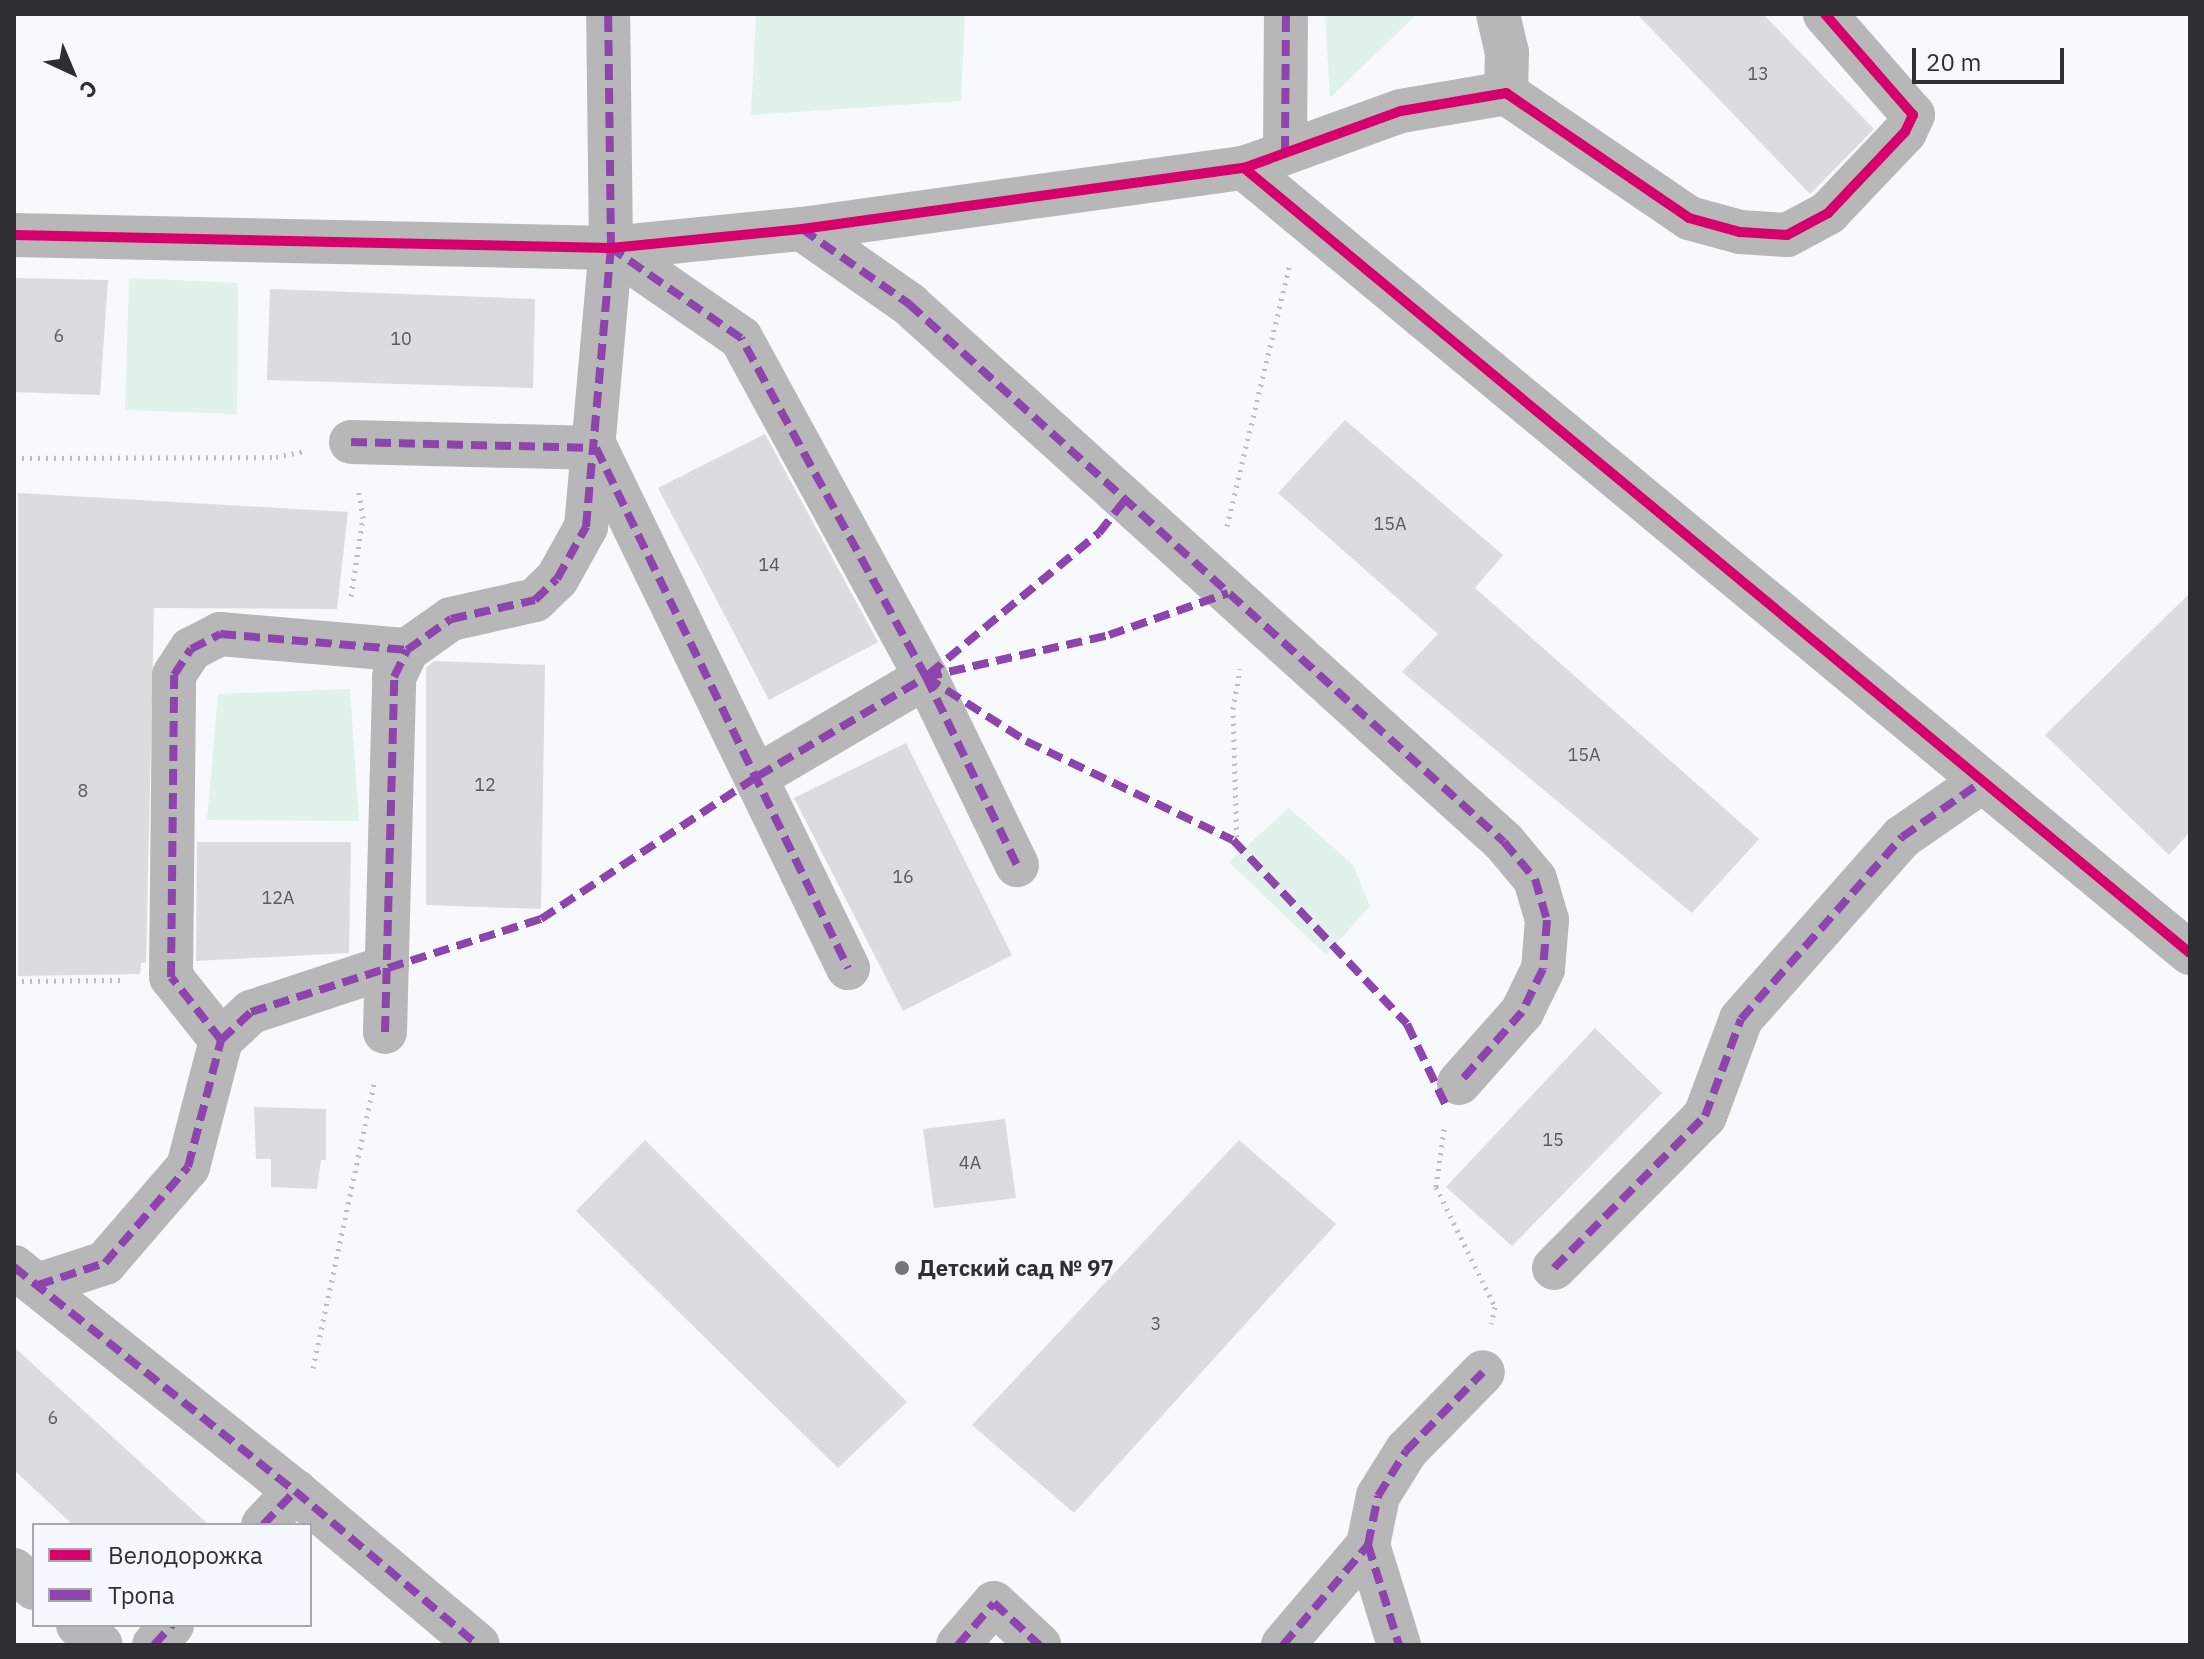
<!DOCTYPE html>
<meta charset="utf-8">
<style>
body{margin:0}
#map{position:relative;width:2204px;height:1659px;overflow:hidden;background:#f7f9fc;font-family:"IBM Plex Sans",sans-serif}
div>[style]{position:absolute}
.green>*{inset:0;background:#e0f2ea}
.building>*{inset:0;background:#dcdbde}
.path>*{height:5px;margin-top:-2.5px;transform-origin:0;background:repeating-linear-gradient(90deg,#bcbdbd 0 2px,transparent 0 8px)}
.minor>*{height:44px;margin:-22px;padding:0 22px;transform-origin:22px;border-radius:22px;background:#b7b7b7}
.quiet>*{height:8px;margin-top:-4px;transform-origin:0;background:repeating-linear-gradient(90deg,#8e44ad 0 16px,transparent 0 24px)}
.cycleway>*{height:10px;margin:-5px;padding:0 5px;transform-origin:5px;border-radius:5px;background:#d6006c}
.dots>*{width:22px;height:22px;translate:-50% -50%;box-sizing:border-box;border:4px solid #f5f8fe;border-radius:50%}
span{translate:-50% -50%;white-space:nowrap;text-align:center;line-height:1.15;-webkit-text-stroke:7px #f5f8fe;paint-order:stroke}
.number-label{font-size:18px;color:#595a5e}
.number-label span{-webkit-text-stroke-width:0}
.poi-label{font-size:22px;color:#2d2f33;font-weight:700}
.left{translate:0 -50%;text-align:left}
.frame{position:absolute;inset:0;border:16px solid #2d2f33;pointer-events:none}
.legend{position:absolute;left:32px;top:1523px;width:280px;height:104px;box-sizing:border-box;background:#f5f8fe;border:2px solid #a5a8ad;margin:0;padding:10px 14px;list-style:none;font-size:24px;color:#2d2f33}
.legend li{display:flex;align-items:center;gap:16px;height:40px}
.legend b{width:40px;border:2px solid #a5a8ad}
.north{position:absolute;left:32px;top:32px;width:80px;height:80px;-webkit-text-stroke:6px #f5f8fe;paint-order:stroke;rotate:136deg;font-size:22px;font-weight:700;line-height:32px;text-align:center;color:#2d2f33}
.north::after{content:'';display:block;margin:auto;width:28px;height:36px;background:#2d2f33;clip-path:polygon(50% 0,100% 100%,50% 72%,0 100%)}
.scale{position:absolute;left:1912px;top:48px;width:152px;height:36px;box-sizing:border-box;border:4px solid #2d2f33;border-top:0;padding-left:10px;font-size:24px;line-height:28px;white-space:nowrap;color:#2d2f33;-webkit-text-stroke:6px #f5f8fe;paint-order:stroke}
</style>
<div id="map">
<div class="green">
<div style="clip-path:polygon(756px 14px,965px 14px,961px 101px,751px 115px)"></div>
<div style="clip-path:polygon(1325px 14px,1417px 14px,1330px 98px)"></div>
<div style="clip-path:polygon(129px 278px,238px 283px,237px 414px,125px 410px)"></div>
<div style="clip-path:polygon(350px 689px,359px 821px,207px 820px,218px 694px)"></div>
<div style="clip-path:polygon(1289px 808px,1353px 865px,1370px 906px,1326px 955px,1229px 862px)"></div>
</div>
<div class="building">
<div style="clip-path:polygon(1637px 14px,1763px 14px,1874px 129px,1810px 194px)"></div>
<div style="clip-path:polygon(14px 278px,108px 280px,100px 395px,14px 392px)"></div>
<div style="clip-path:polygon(270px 289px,535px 299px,533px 388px,267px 380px)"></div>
<div style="clip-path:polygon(1345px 420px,1503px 555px,1475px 588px,1759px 839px,1692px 913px,1402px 672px,1438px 634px,1278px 493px)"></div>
<div style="clip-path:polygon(765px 434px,878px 642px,769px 700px,658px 488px)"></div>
<div style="clip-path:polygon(18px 493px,348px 512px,337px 609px,154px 608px,146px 963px,141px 963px,140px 974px,18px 976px)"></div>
<div style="clip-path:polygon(2190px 593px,2190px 832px,2169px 855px,2045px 735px)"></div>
<div style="clip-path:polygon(434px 661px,545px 665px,541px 909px,426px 905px,426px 668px)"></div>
<div style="clip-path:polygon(906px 743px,1012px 955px,903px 1011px,794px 798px)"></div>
<div style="clip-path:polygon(197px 842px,351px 842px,349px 953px,196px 961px)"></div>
<div style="clip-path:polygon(1595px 1028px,1662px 1093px,1512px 1246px,1446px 1187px)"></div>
<div style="clip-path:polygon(254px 1107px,326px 1109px,326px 1160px,321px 1160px,317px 1189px,271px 1187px,271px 1159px,256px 1159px)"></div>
<div style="clip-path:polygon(1005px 1119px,1016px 1198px,934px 1208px,923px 1129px)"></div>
<div style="clip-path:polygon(645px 1140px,907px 1402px,838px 1468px,576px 1211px)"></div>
<div style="clip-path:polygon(1239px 1140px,1336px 1224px,1074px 1513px,972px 1425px)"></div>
<div style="clip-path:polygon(14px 1347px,209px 1525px,73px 1525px,14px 1470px)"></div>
</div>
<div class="path">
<div style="left:14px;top:458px;width:262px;rotate:-0.2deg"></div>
<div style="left:276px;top:457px;width:29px;rotate:-12deg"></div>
<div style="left:1227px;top:526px;width:266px;rotate:-76.5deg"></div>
<div style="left:351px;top:596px;width:79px;rotate:-81.3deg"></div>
<div style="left:363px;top:518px;width:26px;rotate:-99deg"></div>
<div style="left:1237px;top:845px;width:136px;rotate:-91.7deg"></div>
<div style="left:1233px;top:709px;width:41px;rotate:-80.1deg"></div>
<div style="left:14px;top:981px;width:110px;rotate:-0.5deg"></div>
<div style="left:1444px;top:1129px;width:59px;rotate:97.9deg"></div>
<div style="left:1436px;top:1187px;width:134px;rotate:63.8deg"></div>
<div style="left:1495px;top:1307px;width:17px;rotate:103deg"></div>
<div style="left:313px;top:1368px;width:295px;rotate:-77.9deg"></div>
</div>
<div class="minor">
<div style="left:1498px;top:14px;width:39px;rotate:77deg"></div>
<div style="left:1507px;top:52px;width:41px;rotate:91.4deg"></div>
<div style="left:1285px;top:152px;width:138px;rotate:-89.6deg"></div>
<div style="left:1244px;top:168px;width:1229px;rotate:39.69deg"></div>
<div style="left:802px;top:229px;width:131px;rotate:35deg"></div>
<div style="left:909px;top:304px;width:802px;rotate:42.12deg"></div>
<div style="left:1504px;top:842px;width:48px;rotate:50deg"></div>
<div style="left:1535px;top:879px;width:43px;rotate:73.7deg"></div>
<div style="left:1547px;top:920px;width:49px;rotate:94.7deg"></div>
<div style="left:1543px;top:969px;width:48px;rotate:116deg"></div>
<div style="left:1522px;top:1012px;width:95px;rotate:131.6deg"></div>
<div style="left:14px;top:235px;width:597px;rotate:1.25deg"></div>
<div style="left:611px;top:248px;width:192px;rotate:-5.7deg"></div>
<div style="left:802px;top:229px;width:446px;rotate:-7.9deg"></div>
<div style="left:1244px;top:168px;width:167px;rotate:-20deg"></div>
<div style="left:1401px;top:111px;width:107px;rotate:-9.7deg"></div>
<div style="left:1506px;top:93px;width:222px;rotate:34.3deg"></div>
<div style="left:1689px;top:218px;width:53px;rotate:15.4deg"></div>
<div style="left:1740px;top:232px;width:47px;rotate:3.7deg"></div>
<div style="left:1787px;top:235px;width:47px;rotate:-28.2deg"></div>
<div style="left:1828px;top:213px;width:112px;rotate:-46.5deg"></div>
<div style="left:1905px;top:132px;width:19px;rotate:-65deg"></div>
<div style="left:1913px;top:115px;width:134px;rotate:-131.1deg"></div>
<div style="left:611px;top:248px;width:158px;rotate:34.7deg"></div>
<div style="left:741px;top:338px;width:386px;rotate:61.4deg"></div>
<div style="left:926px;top:677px;width:195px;rotate:149.5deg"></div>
<div style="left:351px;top:442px;width:245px;rotate:1.4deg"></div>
<div style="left:596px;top:448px;width:578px;rotate:64.14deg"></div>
<div style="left:926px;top:677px;width:209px;rotate:64.2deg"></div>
<div style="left:385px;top:1032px;width:355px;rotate:-88.5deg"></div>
<div style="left:394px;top:677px;width:30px;rotate:-64deg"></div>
<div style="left:407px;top:650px;width:54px;rotate:-35.2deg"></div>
<div style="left:451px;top:619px;width:86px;rotate:-12.7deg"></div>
<div style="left:535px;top:600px;width:30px;rotate:-44deg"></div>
<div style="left:557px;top:579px;width:60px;rotate:-60.9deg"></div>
<div style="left:586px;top:527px;width:280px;rotate:-84.9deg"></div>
<div style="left:611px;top:248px;width:234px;rotate:-90.7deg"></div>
<div style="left:221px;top:1040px;width:80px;rotate:-128.4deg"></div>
<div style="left:171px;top:977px;width:302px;rotate:-89.4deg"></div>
<div style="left:174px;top:675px;width:31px;rotate:-57deg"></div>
<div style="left:191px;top:649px;width:33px;rotate:-27deg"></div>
<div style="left:220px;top:634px;width:188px;rotate:4.9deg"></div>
<div style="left:14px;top:1267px;width:359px;rotate:38.6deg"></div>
<div style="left:295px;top:1491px;width:239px;rotate:40.1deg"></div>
<div style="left:1554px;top:1268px;width:214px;rotate:-45.2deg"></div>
<div style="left:1705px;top:1116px;width:103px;rotate:-69.6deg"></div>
<div style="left:1741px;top:1019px;width:243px;rotate:-48.5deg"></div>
<div style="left:1902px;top:837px;width:95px;rotate:-34.7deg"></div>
<div style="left:38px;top:1285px;width:71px;rotate:-18.2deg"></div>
<div style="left:105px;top:1263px;width:127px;rotate:-49.2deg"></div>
<div style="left:188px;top:1167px;width:131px;rotate:-75.4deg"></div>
<div style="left:221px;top:1040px;width:41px;rotate:-43deg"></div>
<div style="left:251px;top:1012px;width:143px;rotate:-18.3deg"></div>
<div style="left:263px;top:1525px;width:47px;rotate:-46.7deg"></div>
<div style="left:1368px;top:1545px;width:105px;rotate:72.8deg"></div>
<div style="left:14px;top:1570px;width:27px;rotate:42deg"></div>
<div style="left:78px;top:1625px;width:30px;rotate:41deg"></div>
<div style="left:154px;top:1645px;width:27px;rotate:-48deg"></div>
<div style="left:958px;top:1645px;width:55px;rotate:-49.4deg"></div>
<div style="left:994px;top:1603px;width:62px;rotate:43deg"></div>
<div style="left:1283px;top:1645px;width:131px;rotate:-49.6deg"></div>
<div style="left:1368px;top:1545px;width:50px;rotate:-78.5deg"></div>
<div style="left:1378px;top:1496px;width:53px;rotate:-58.1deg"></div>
<div style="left:1406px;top:1451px;width:110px;rotate:-45.7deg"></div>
</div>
<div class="quiet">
<div style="left:1285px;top:152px;width:138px;rotate:-89.6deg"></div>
<div style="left:802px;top:229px;width:131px;rotate:35deg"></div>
<div style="left:909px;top:304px;width:802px;rotate:42.12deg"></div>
<div style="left:1504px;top:842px;width:48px;rotate:50deg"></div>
<div style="left:1535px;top:879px;width:43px;rotate:73.7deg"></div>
<div style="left:1547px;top:920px;width:49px;rotate:94.7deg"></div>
<div style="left:1543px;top:969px;width:48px;rotate:116deg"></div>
<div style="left:1522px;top:1012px;width:95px;rotate:131.6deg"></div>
<div style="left:351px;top:442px;width:245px;rotate:1.4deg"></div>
<div style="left:596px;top:448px;width:578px;rotate:64.14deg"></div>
<div style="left:929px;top:674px;width:221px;rotate:-39.7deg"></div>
<div style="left:1099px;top:533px;width:42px;rotate:-51.8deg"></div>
<div style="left:926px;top:677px;width:119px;rotate:32.6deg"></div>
<div style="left:1026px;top:741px;width:229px;rotate:25.6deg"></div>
<div style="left:1233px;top:840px;width:253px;rotate:46.6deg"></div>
<div style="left:1407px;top:1024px;width:93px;rotate:64.5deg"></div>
<div style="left:926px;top:677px;width:188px;rotate:-12.9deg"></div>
<div style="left:1109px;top:635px;width:126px;rotate:-19.4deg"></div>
<div style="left:926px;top:677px;width:209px;rotate:64.2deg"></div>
<div style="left:385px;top:1032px;width:355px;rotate:-88.5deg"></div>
<div style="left:394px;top:677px;width:30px;rotate:-64deg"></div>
<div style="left:407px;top:650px;width:54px;rotate:-35.2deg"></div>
<div style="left:451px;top:619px;width:86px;rotate:-12.7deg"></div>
<div style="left:535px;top:600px;width:30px;rotate:-44deg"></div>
<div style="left:557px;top:579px;width:60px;rotate:-60.9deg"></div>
<div style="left:586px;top:527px;width:280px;rotate:-84.9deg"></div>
<div style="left:611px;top:248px;width:234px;rotate:-90.7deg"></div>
<div style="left:221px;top:1040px;width:80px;rotate:-128.4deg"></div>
<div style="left:171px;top:977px;width:302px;rotate:-89.4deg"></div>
<div style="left:174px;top:675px;width:31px;rotate:-57deg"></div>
<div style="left:191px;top:649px;width:33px;rotate:-27deg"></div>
<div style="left:220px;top:634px;width:188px;rotate:4.9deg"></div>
<div style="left:14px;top:1267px;width:359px;rotate:38.6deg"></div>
<div style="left:295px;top:1491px;width:239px;rotate:40.1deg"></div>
<div style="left:1554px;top:1268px;width:214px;rotate:-45.2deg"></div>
<div style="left:1705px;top:1116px;width:103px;rotate:-69.6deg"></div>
<div style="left:1741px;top:1019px;width:243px;rotate:-48.5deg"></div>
<div style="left:1902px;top:837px;width:95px;rotate:-34.7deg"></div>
<div style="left:38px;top:1285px;width:71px;rotate:-18.2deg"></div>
<div style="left:105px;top:1263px;width:127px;rotate:-49.2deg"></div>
<div style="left:188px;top:1167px;width:131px;rotate:-75.4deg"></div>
<div style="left:221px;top:1040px;width:41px;rotate:-43deg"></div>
<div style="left:251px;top:1012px;width:305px;rotate:-17.8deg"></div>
<div style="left:541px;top:919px;width:260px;rotate:-33.4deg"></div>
<div style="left:758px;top:776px;width:195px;rotate:-30.5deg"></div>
<div style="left:926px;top:677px;width:386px;rotate:-118.6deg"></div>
<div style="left:741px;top:338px;width:158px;rotate:-145.3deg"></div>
<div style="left:263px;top:1525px;width:47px;rotate:-46.7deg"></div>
<div style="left:1368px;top:1545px;width:105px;rotate:72.8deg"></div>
<div style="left:154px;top:1645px;width:27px;rotate:-48deg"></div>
<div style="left:958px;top:1645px;width:55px;rotate:-49.4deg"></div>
<div style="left:994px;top:1603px;width:62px;rotate:43deg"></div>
<div style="left:1283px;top:1645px;width:131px;rotate:-49.6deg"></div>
<div style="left:1368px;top:1545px;width:50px;rotate:-78.5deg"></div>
<div style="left:1378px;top:1496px;width:53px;rotate:-58.1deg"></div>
<div style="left:1406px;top:1451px;width:110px;rotate:-45.7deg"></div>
</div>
<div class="cycleway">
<div style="left:1244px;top:168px;width:1229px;rotate:39.69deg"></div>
<div style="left:14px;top:235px;width:597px;rotate:1.25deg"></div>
<div style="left:611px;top:248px;width:192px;rotate:-5.7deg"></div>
<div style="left:802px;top:229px;width:446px;rotate:-7.9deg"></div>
<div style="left:1244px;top:168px;width:167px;rotate:-20deg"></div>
<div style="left:1401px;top:111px;width:107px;rotate:-9.7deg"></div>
<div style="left:1506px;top:93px;width:222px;rotate:34.3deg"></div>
<div style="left:1689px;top:218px;width:53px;rotate:15.4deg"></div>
<div style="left:1740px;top:232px;width:47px;rotate:3.7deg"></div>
<div style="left:1787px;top:235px;width:47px;rotate:-28.2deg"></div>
<div style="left:1828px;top:213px;width:112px;rotate:-46.5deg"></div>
<div style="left:1905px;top:132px;width:19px;rotate:-65deg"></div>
<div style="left:1913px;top:115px;width:134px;rotate:-131.1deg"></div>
</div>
<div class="dots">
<div style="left:902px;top:1268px;background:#747679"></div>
</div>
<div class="number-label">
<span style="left:1758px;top:74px">13</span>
<span style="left:59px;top:336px">6</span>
<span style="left:401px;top:339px">10</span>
<span style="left:1390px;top:524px">15А</span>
<span style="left:769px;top:565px">14</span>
<span style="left:1584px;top:755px">15А</span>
<span style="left:485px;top:785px">12</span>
<span style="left:83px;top:791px">8</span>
<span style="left:903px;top:877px">16</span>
<span style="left:278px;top:898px">12А</span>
<span style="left:1553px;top:1140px">15</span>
<span style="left:970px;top:1163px">4А</span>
<span style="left:1156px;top:1324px">3</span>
<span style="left:53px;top:1418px">6</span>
</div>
<div class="poi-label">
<span class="left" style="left:918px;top:1268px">Детский сад № 97</span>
</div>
<div class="frame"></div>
<ul class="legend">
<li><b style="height:10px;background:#d6006c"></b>Велодорожка</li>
<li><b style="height:10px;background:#8e44ad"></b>Тропа</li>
</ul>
<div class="north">С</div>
<div class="scale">20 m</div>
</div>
